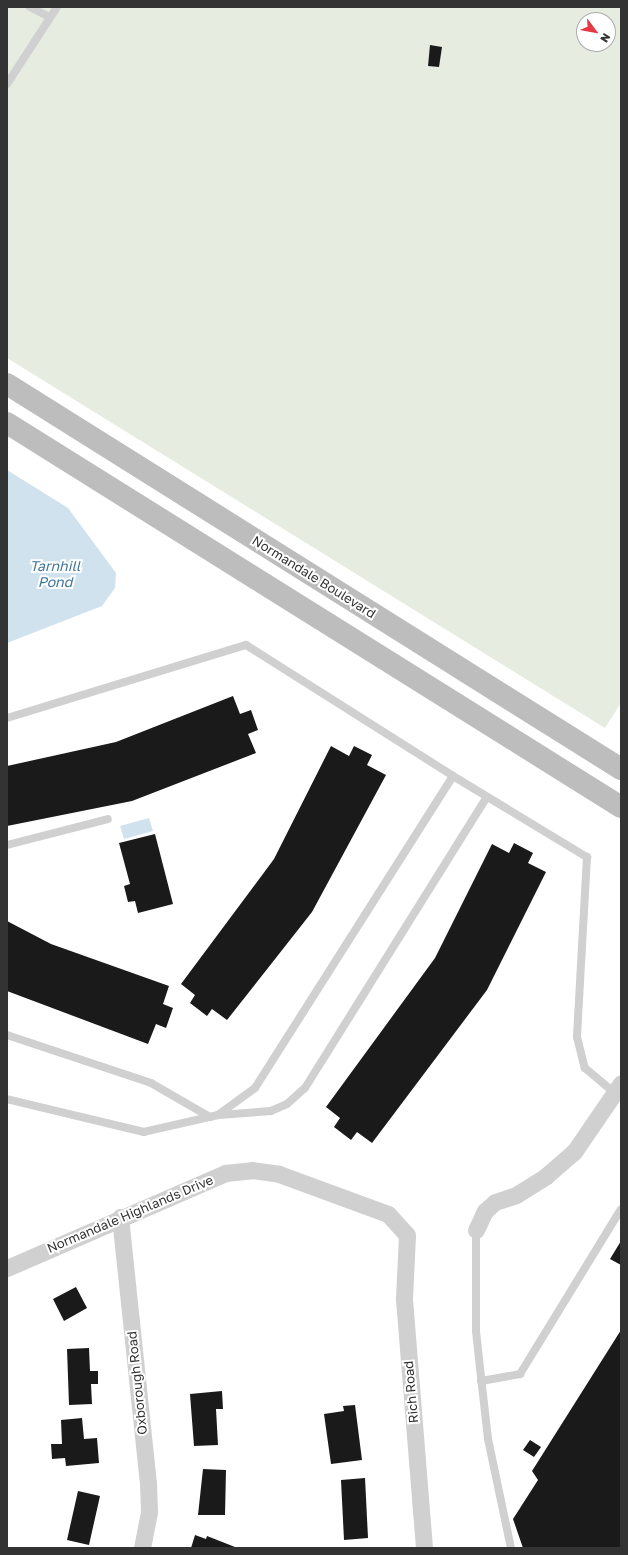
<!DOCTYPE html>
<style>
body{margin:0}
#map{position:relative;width:628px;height:1555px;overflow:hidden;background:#fff;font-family:"Golos Text",sans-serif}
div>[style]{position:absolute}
.green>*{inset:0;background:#e6ecdf}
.water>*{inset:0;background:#cfe2ee}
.building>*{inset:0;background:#1a1a1a}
.lane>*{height:8px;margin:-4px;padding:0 4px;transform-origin:4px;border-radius:4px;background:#d0d0d0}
.street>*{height:17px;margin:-8.5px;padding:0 8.5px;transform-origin:8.5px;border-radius:8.5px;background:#d0d0d0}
.secondary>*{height:22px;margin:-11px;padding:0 11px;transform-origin:11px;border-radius:11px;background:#bdbdbd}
span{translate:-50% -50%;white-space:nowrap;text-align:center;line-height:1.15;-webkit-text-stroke:4px #fff;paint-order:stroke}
.street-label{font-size:13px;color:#333}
.water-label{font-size:14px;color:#3f7597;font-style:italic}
.frame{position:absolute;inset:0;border:8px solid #333;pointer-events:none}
.north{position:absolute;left:576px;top:12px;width:40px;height:40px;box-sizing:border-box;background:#fff;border:1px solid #adadad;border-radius:50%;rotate:122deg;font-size:11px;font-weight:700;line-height:16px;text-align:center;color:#333}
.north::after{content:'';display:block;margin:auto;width:14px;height:18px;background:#e63946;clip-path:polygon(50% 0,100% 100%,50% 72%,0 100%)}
</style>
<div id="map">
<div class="green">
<div style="clip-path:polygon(evenodd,7px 7px,621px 7px,621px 703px,605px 728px,7px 358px,7px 7px,584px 20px,608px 20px,608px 44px,584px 44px,584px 20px)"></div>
</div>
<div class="water">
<div style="clip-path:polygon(7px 470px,68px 508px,116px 573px,115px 588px,102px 606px,7px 643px)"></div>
<div style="clip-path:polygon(149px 818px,153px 831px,124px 839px,120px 826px)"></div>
</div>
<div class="building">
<div style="clip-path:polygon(430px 45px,442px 47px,439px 67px,428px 66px)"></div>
<div style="clip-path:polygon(233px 696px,240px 714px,251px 710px,258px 730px,248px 734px,256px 753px,132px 801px,7px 826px,7px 766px,116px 742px)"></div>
<div style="clip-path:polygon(331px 746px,349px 756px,354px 746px,372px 755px,367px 765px,386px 775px,312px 912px,227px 1020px,212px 1009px,207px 1016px,190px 1003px,195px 995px,181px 984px,274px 859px)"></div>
<div style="clip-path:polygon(155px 834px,173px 904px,138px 913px,135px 901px,128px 902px,124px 886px,130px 884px,119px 843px)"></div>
<div style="clip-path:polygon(514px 843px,533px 853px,528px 863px,546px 872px,487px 990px,372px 1143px,357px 1132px,351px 1140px,334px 1127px,340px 1118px,326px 1107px,435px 958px,492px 844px,509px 853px)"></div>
<div style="clip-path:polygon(7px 921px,51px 944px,169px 986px,163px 1004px,173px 1008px,166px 1028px,156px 1024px,148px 1044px,7px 991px)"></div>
<div style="clip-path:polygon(621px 1241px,621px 1265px,610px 1259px)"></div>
<div style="clip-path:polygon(76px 1287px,87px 1308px,64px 1321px,53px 1299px)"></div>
<div style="clip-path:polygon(621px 1330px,621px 1548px,523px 1548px,513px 1519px,538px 1480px,532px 1471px)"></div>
<div style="clip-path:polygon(89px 1348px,90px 1371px,98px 1371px,98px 1384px,91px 1384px,92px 1404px,69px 1405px,67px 1349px)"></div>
<div style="clip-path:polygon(222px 1391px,223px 1409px,216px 1409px,218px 1445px,194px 1446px,190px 1394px)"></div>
<div style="clip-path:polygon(355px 1405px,362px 1460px,331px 1464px,324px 1414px,344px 1411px,343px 1406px)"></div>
<div style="clip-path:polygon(82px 1418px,84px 1439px,97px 1438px,99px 1463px,66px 1466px,65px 1458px,52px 1459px,51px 1444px,62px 1444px,61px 1420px)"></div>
<div style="clip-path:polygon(530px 1440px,541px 1447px,534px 1457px,523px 1450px)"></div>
<div style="clip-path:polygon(203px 1469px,226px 1470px,225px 1515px,198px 1515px)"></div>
<div style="clip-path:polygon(365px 1478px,368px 1538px,344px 1540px,341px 1480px)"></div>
<div style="clip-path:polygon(78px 1491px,100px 1496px,89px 1545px,67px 1540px)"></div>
<div style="clip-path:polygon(195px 1535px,206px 1539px,207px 1536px,235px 1547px,191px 1548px)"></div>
</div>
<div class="lane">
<div style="left:30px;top:7px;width:22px;rotate:27deg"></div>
<div style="left:7px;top:84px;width:92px;rotate:-57deg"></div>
<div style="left:7px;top:718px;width:250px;rotate:-17deg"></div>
<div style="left:246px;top:645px;width:245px;rotate:32.3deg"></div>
<div style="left:453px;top:776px;width:370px;rotate:122.4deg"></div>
<div style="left:255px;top:1088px;width:46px;rotate:143.9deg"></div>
<div style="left:218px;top:1115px;width:76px;rotate:167.1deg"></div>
<div style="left:144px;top:1132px;width:141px;rotate:-166.5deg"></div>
<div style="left:453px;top:776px;width:157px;rotate:31.2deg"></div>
<div style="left:587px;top:857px;width:180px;rotate:93.2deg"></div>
<div style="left:577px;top:1037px;width:32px;rotate:76deg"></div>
<div style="left:585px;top:1068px;width:39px;rotate:40deg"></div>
<div style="left:7px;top:845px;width:104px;rotate:-14.4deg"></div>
<div style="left:7px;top:1035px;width:152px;rotate:18.4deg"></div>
<div style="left:151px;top:1083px;width:68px;rotate:30deg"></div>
<div style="left:219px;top:1115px;width:52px;rotate:-4.4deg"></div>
<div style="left:271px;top:1111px;width:17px;rotate:-24deg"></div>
<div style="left:287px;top:1104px;width:24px;rotate:-42deg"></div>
<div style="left:305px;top:1088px;width:343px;rotate:-58deg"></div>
<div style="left:476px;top:1230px;width:101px;rotate:90deg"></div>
<div style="left:476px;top:1331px;width:55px;rotate:83.8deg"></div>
<div style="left:482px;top:1386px;width:53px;rotate:83.5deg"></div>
<div style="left:488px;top:1439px;width:111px;rotate:78.1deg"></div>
<div style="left:481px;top:1381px;width:40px;rotate:-10deg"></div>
<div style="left:520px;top:1374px;width:193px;rotate:-58.5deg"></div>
</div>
<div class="street">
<div style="left:120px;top:1217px;width:267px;rotate:84deg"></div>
<div style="left:148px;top:1483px;width:29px;rotate:88deg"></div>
<div style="left:149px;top:1512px;width:37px;rotate:101deg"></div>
<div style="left:476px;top:1230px;width:21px;rotate:-65deg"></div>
<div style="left:485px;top:1211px;width:13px;rotate:-42deg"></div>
<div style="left:495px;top:1202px;width:22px;rotate:-18deg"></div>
<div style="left:516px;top:1195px;width:36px;rotate:-32deg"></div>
<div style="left:546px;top:1176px;width:37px;rotate:-41deg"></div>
<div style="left:574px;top:1152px;width:83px;rotate:-55.7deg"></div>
<div style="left:7px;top:1268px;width:238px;rotate:-23.5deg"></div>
<div style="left:225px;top:1173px;width:27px;rotate:-6deg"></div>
<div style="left:252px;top:1170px;width:27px;rotate:8deg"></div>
<div style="left:279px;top:1174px;width:116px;rotate:20.2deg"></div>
<div style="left:388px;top:1214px;width:28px;rotate:48deg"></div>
<div style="left:407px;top:1235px;width:64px;rotate:92.7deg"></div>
<div style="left:404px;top:1299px;width:250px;rotate:85.4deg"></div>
</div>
<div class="secondary">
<div style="left:7px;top:384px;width:725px;rotate:32.09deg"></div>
<div style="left:7px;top:423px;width:724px;rotate:32.02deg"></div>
</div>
<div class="street-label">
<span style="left:314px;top:577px;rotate:32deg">Normandale Boulevard</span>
<span style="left:130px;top:1214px;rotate:-23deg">Normandale Highlands Drive</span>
<span style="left:137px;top:1383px;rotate:-96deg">Oxborough Road</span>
<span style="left:411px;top:1392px;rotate:-95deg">Rich Road</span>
</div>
<div class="water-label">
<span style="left:55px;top:574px">Tarnhill<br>Pond</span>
</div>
<div class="frame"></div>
<div class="north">N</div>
</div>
